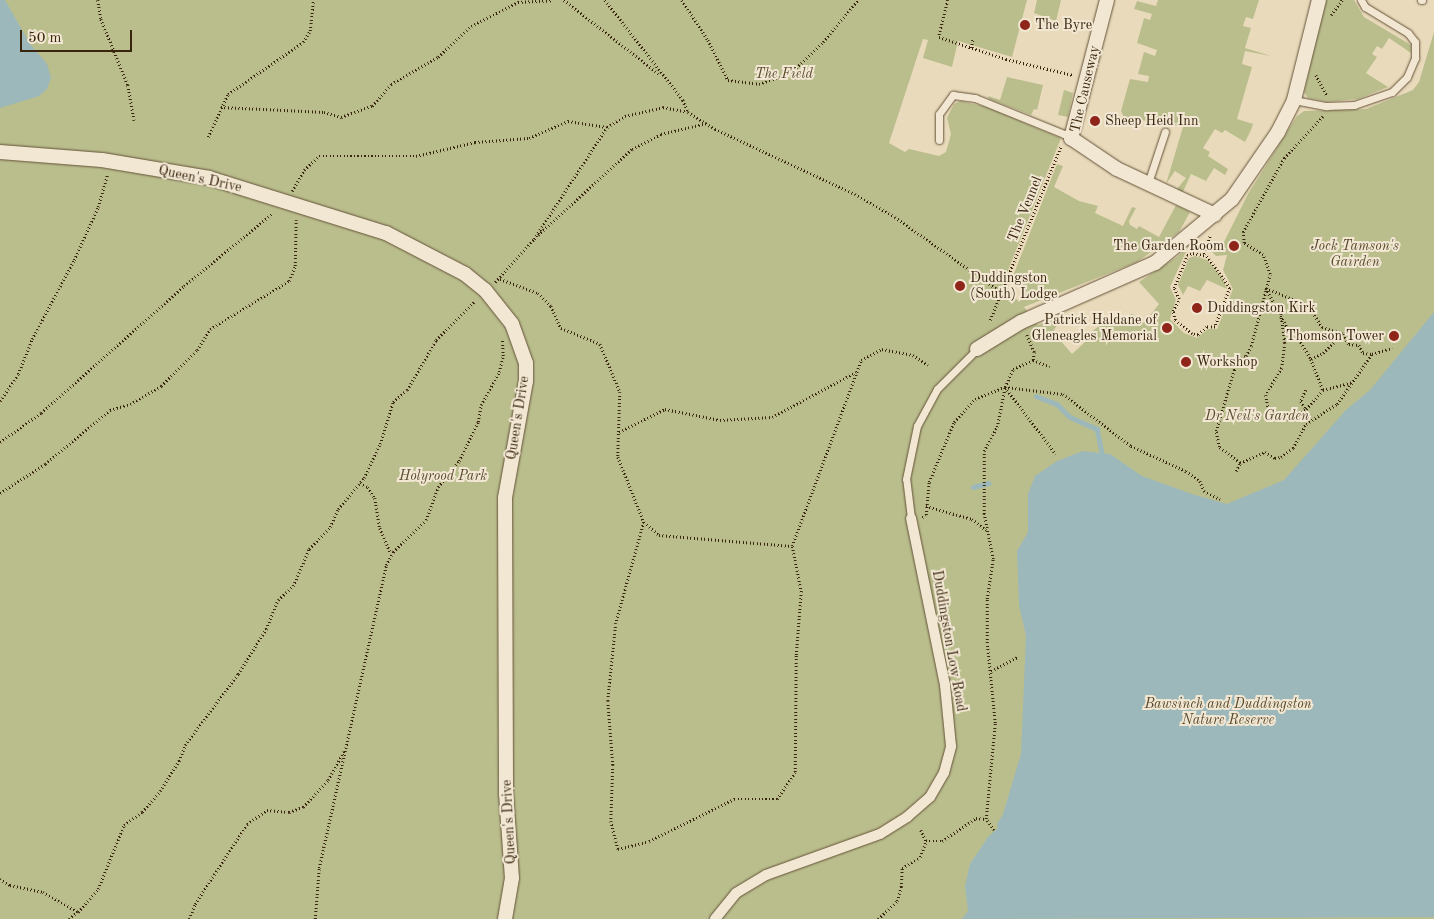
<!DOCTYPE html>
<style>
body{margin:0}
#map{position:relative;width:1434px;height:919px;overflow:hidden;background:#e9dabb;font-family:"Old Standard TT",serif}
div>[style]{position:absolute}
.green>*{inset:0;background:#babe8d}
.water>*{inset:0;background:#9cb8bb}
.stream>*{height:4.5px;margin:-2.25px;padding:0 2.25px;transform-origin:2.25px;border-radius:2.25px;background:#9cb8bb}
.path>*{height:2.5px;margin-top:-1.25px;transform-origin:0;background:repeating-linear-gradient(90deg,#39240d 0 1px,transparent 0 3.5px)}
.roads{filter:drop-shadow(0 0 1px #655238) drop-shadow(0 0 1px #655238)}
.service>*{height:7px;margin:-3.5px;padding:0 3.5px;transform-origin:3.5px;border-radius:3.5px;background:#f1e7d3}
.pedestrian>*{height:10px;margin:-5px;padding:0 5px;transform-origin:5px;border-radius:5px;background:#f1e7d3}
.minor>*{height:14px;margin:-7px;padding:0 7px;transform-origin:7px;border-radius:7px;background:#f1e7d3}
.dots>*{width:14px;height:14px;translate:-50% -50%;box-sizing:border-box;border:2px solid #f1e7d3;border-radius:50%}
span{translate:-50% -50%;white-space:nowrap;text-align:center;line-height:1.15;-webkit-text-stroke:4px #f1e7d3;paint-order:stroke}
.poi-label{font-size:14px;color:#39240d}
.left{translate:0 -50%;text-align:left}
.right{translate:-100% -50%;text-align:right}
.park-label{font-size:14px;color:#594a2d;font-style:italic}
.street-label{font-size:14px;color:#39240d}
.scale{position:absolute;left:20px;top:30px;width:112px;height:22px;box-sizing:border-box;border:2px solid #39240d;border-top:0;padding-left:6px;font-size:15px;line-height:18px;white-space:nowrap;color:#39240d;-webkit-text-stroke:4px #f1e7d3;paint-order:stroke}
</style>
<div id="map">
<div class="green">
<div style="clip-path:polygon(0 0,1027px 0,1012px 57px,958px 41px,952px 67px,923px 58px,928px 40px,923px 39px,889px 143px,905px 152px,909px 149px,939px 156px,946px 152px,951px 134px,947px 118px,954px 104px,960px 101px,987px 107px,1061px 138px,1003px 283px,1019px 302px,1026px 292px,1011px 281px,1057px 164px,1063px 166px,1054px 187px,1079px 201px,1098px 206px,1095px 213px,1123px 226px,1132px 207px,1136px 208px,1129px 221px,1130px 225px,1137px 229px,1139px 226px,1159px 237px,1176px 205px,1190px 212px,1179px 232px,1137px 262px,1024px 307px,1038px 325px,1057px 317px,1060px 320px,1053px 332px,1072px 354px,1085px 342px,1085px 336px,1098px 327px,1132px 314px,1144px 323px,1159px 304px,1139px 282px,1177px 257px,1189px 245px,1170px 287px,1176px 300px,1170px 319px,1184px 333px,1197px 338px,1208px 329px,1217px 329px,1233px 289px,1223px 270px,1227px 255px,1216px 256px,1212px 252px,1214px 245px,1223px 244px,1248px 194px,1297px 116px,1304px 111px,1366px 109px,1413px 90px,1419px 82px,1434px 32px,1434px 919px,0 919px)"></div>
<div style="clip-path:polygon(1037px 0,1061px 0,1056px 21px,1034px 13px)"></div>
<div style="clip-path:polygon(1158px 0,1259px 0,1253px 19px,1246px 17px,1243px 26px,1251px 28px,1245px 48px,1271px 56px,1245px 51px,1242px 64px,1252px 67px,1237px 119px,1253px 124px,1251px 130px,1245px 142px,1225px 130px,1222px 133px,1215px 129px,1203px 148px,1210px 152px,1208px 156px,1228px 169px,1225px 175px,1214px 168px,1206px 181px,1191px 174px,1183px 192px,1196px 199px,1176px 190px,1186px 178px,1175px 171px,1166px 184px,1183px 127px,1124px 117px,1121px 111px,1130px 79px,1148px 82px,1149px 76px,1138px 74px,1144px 52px,1155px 56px,1157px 50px,1137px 43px,1144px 18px,1150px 20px,1152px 14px,1134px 9px,1137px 1px,1156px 6px)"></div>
<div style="clip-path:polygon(1325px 0,1354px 0,1364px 17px,1411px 45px,1411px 53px,1389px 38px,1382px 49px,1377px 46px,1372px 54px,1377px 57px,1366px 73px,1388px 87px,1358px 99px,1327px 102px,1308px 98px,1304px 92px)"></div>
<div style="clip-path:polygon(1007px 77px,1043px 85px,1037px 110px,1034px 109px,1031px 115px,989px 99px,988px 96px,1000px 100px)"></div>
<div style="clip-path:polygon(1064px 90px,1073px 93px,1068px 117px,1058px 115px)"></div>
<div style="clip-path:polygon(1195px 256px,1207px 260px,1222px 277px,1227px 289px,1207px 280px,1200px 291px,1188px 286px,1183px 295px,1178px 285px,1189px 258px)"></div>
</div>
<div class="water">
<div style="clip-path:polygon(0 0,5px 0,30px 44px,47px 64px,51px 78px,47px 89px,39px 96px,0 108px)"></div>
<div style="clip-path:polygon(1434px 312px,1434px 917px,962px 919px,968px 911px,965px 886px,970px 864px,988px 837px,998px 828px,997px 824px,1003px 814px,1021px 754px,1026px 636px,1019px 605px,1017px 551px,1028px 532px,1028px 494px,1035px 476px,1057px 461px,1083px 451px,1110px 454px,1142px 476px,1192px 494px,1227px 504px,1234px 501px,1284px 480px,1346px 410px,1370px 390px)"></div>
</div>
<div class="stream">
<div style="left:1036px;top:396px;width:22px;rotate:21deg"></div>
<div style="left:1057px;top:404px;width:18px;rotate:45deg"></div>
<div style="left:1070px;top:417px;width:30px;rotate:24deg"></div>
<div style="left:1097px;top:429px;width:25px;rotate:78deg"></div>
<div style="left:973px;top:487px;width:16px;rotate:-14deg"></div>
</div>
<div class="path">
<div style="left:98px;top:0;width:19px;rotate:81deg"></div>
<div style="left:101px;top:19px;width:71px;rotate:67.8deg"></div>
<div style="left:128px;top:85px;width:36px;rotate:80deg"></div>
<div style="left:564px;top:0;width:120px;rotate:37.9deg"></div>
<div style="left:605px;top:0;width:127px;rotate:52deg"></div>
<div style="left:683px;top:100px;width:13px;rotate:67deg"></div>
<div style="left:682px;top:0;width:48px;rotate:57deg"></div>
<div style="left:708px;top:40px;width:45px;rotate:63.4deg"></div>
<div style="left:728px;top:80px;width:31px;rotate:7deg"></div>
<div style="left:759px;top:84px;width:34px;rotate:-19deg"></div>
<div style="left:791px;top:73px;width:45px;rotate:-44.1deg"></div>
<div style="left:823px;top:42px;width:55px;rotate:-50.2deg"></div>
<div style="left:948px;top:0;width:38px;rotate:104deg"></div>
<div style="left:939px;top:37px;width:71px;rotate:18.2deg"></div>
<div style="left:1006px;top:59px;width:69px;rotate:13.4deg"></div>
<div style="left:1331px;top:15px;width:19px;rotate:-54deg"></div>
<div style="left:971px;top:48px;width:10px;rotate:-79deg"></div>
<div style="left:1316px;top:75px;width:24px;rotate:62deg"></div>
<div style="left:221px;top:107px;width:103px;rotate:2.8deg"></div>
<div style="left:324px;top:112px;width:18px;rotate:16deg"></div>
<div style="left:341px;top:117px;width:33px;rotate:-20deg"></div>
<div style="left:372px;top:106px;width:29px;rotate:-49deg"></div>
<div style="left:391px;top:84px;width:54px;rotate:-29.9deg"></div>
<div style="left:438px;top:57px;width:45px;rotate:-43.2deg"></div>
<div style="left:471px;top:26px;width:53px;rotate:-27.1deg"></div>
<div style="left:518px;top:2px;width:35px;rotate:-3deg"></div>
<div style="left:208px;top:137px;width:47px;rotate:-65.1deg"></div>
<div style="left:228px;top:94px;width:91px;rotate:-34.7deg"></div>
<div style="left:303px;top:42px;width:13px;rotate:-58deg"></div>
<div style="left:310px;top:31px;width:31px;rotate:-84deg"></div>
<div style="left:292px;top:191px;width:24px;rotate:-60deg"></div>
<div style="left:304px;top:170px;width:21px;rotate:-43deg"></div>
<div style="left:319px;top:156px;width:97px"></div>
<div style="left:416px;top:156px;width:61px;rotate:-13.3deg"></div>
<div style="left:475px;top:142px;width:54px;rotate:-4.2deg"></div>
<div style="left:529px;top:138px;width:43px;rotate:-23.6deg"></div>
<div style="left:568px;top:121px;width:39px;rotate:9deg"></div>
<div style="left:538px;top:235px;width:127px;rotate:-42.5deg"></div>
<div style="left:632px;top:149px;width:33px;rotate:-27deg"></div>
<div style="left:661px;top:134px;width:47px;rotate:-13.4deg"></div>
<div style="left:1193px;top:253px;width:14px;rotate:12deg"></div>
<div style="left:1207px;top:256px;width:39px;rotate:54deg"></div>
<div style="left:1230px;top:288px;width:42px;rotate:111deg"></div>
<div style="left:1215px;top:327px;width:8px;rotate:180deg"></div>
<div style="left:1207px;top:327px;width:12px;rotate:138deg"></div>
<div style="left:1198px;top:335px;width:6px;rotate:-171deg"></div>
<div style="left:1192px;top:334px;width:22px;rotate:-141deg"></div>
<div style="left:1175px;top:320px;width:9px;rotate:-103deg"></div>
<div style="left:1173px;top:311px;width:13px;rotate:-63deg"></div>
<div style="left:1179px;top:299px;width:12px;rotate:-114deg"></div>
<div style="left:1174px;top:288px;width:35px;rotate:-68deg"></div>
<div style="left:1187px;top:255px;width:6px;rotate:-18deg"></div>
<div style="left:1204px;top:254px;width:19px;rotate:-72deg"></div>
<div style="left:500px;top:279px;width:40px;rotate:20.2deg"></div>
<div style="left:538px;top:293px;width:18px;rotate:45deg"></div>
<div style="left:551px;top:306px;width:24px;rotate:66deg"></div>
<div style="left:561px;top:328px;width:42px;rotate:22.3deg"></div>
<div style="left:600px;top:344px;width:52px;rotate:67.4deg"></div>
<div style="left:620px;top:392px;width:65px;rotate:91.8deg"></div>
<div style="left:618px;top:457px;width:70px;rotate:68.2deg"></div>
<div style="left:644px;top:522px;width:20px;rotate:41deg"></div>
<div style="left:659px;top:535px;width:133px;rotate:4.7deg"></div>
<div style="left:792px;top:546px;width:198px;rotate:-69.6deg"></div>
<div style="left:861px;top:360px;width:24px;rotate:-28deg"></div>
<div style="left:882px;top:349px;width:32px;rotate:11deg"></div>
<div style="left:913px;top:355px;width:18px;rotate:34deg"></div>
<div style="left:495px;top:282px;width:58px;rotate:-47.8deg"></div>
<div style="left:534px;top:239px;width:134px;rotate:-56.9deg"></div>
<div style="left:607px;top:127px;width:21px;rotate:-31deg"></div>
<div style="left:625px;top:116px;width:39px;rotate:-13deg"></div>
<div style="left:663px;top:107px;width:25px;rotate:11deg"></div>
<div style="left:688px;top:112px;width:32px;rotate:32deg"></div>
<div style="left:715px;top:129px;width:154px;rotate:24.9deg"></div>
<div style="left:855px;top:194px;width:46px;rotate:29.9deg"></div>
<div style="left:895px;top:217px;width:130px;rotate:35.3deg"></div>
<div style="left:1266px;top:288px;width:47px;rotate:61.8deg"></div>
<div style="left:1288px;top:329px;width:15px;rotate:42deg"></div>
<div style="left:1299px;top:339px;width:23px;rotate:59deg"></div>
<div style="left:1311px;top:359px;width:33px;rotate:69deg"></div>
<div style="left:1323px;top:390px;width:30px;rotate:-15deg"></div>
<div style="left:1266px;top:288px;width:47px;rotate:22.7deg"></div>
<div style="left:1309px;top:306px;width:25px;rotate:58deg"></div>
<div style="left:1322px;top:327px;width:22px;rotate:18deg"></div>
<div style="left:1343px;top:334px;width:12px;rotate:59deg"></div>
<div style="left:1349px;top:344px;width:10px;rotate:6deg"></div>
<div style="left:1359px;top:345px;width:9px;rotate:63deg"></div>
<div style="left:1363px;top:353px;width:9px;rotate:6deg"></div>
<div style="left:1281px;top:314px;width:29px;rotate:82deg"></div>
<div style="left:1285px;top:343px;width:25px;rotate:97deg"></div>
<div style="left:1282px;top:368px;width:31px;rotate:121deg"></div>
<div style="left:1266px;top:395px;width:18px;rotate:81deg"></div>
<div style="left:1269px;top:413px;width:9px;rotate:32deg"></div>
<div style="left:1277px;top:418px;width:12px;rotate:5deg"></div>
<div style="left:1289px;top:419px;width:20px;rotate:-30deg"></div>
<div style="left:1306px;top:409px;width:25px;rotate:-48deg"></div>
<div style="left:990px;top:320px;width:188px;rotate:-67.8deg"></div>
<div style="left:1311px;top:359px;width:13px;rotate:-27deg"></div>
<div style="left:1323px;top:353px;width:28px;rotate:-44deg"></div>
<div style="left:1033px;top:360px;width:18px;rotate:22deg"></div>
<div style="left:1005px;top:387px;width:58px;rotate:6.9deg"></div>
<div style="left:1063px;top:394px;width:86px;rotate:37.4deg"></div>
<div style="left:1131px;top:446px;width:60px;rotate:24.4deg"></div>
<div style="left:1186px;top:471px;width:17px;rotate:36deg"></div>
<div style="left:1200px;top:481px;width:11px;rotate:68deg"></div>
<div style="left:1204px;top:491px;width:18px;rotate:27deg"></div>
<div style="left:1005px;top:387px;width:84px;rotate:52.7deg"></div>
<div style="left:1306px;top:390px;width:12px;rotate:114deg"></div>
<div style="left:1301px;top:401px;width:9px;rotate:58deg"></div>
<div style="left:0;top:401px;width:32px;rotate:-56deg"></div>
<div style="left:18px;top:374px;width:38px;rotate:-68deg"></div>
<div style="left:32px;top:339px;width:89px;rotate:-62deg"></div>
<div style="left:74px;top:260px;width:58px;rotate:-65.6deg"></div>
<div style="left:98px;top:207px;width:33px;rotate:-74deg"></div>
<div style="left:619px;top:432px;width:51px;rotate:-26.6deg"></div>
<div style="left:665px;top:409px;width:56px;rotate:11.3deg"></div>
<div style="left:720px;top:420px;width:52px;rotate:-3.3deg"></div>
<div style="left:772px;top:417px;width:95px;rotate:-28.2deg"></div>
<div style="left:0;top:442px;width:50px;rotate:-35.3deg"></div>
<div style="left:41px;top:413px;width:191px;rotate:-41.6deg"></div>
<div style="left:184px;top:286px;width:115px;rotate:-39.4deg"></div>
<div style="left:1240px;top:463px;width:27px;rotate:-24deg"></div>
<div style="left:1265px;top:452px;width:12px;rotate:31deg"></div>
<div style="left:1275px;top:458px;width:6px;rotate:-9deg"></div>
<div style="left:1281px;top:457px;width:15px;rotate:-37deg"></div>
<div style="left:1293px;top:448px;width:27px;rotate:-62deg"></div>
<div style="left:1306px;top:424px;width:37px;rotate:-33deg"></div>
<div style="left:1337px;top:404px;width:61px;rotate:-55deg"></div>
<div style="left:1372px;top:354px;width:21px;rotate:-17deg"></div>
<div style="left:1236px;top:471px;width:9px;rotate:-63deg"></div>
<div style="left:1240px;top:463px;width:26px;rotate:-143deg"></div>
<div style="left:1219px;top:447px;width:16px;rotate:-101deg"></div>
<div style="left:1216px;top:431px;width:64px;rotate:-73.6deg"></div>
<div style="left:1234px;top:370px;width:14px;rotate:-60deg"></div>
<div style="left:1241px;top:358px;width:5px;rotate:-22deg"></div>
<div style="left:1246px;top:356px;width:11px;rotate:-63deg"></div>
<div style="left:1251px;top:346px;width:74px;rotate:-75.2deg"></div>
<div style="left:1270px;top:274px;width:20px;rotate:-110deg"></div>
<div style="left:1263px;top:255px;width:22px;rotate:-148deg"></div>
<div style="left:1244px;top:243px;width:11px;rotate:-95deg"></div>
<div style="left:1243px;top:232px;width:85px;rotate:-61deg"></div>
<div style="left:1284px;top:158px;width:57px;rotate:-47.1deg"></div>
<div style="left:360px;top:483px;width:9px;rotate:27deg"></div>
<div style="left:368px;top:487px;width:13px;rotate:58deg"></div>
<div style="left:375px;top:498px;width:30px;rotate:81deg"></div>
<div style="left:380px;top:528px;width:28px;rotate:67deg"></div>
<div style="left:0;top:493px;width:54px;rotate:-32.8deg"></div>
<div style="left:45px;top:464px;width:85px;rotate:-39.7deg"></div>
<div style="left:110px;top:410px;width:21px;rotate:-17deg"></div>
<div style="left:130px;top:404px;width:36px;rotate:-30deg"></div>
<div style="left:161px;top:386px;width:51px;rotate:-45deg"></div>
<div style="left:197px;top:350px;width:25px;rotate:-58deg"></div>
<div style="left:210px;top:329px;width:92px;rotate:-31.3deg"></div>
<div style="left:289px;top:281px;width:16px;rotate:-68deg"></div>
<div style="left:295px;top:266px;width:46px;rotate:-88.8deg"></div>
<div style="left:926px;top:506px;width:48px;rotate:15.8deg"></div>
<div style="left:972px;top:519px;width:18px;rotate:38deg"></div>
<div style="left:922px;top:517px;width:4px;rotate:-27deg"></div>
<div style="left:926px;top:515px;width:33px;rotate:-85deg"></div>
<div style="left:929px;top:482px;width:65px;rotate:-67.4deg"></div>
<div style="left:954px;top:422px;width:31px;rotate:-48deg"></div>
<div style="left:975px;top:399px;width:32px;rotate:-22deg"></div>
<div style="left:1005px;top:387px;width:20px;rotate:-66deg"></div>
<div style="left:1013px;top:369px;width:22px;rotate:-24deg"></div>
<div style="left:1033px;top:360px;width:8px;rotate:-83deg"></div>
<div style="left:1034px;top:352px;width:20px;rotate:-114deg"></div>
<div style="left:644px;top:522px;width:105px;rotate:105.5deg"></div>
<div style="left:616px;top:623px;width:78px;rotate:95.9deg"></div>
<div style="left:608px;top:701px;width:64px;rotate:85.5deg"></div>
<div style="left:613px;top:765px;width:56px;rotate:92deg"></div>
<div style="left:611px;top:821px;width:29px;rotate:76deg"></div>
<div style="left:618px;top:849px;width:32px;rotate:-14deg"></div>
<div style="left:649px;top:841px;width:95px;rotate:-26.3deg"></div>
<div style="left:734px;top:799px;width:43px"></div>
<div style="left:777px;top:799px;width:32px;rotate:-56deg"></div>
<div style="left:795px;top:772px;width:117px;rotate:-89.5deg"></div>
<div style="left:796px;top:655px;width:63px;rotate:-85.5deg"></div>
<div style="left:801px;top:592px;width:47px;rotate:-101.1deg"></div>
<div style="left:991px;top:671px;width:30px;rotate:-28deg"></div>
<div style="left:921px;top:830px;width:12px;rotate:66deg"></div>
<div style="left:994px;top:830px;width:14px;rotate:-126deg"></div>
<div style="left:986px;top:819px;width:96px;rotate:-84.6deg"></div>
<div style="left:995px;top:723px;width:80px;rotate:-95.7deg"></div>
<div style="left:987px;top:643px;width:44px;rotate:-90deg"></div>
<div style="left:987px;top:599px;width:40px;rotate:-81.5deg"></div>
<div style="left:993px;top:559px;width:46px;rotate:-101.3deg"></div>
<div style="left:984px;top:514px;width:63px;rotate:-90deg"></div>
<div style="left:984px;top:451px;width:27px;rotate:-62deg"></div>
<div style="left:997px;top:427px;width:41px;rotate:-78.7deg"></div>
<div style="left:0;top:879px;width:12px;rotate:31deg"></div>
<div style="left:10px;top:885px;width:34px;rotate:12deg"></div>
<div style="left:43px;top:892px;width:40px;rotate:29.7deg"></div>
<div style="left:78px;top:912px;width:30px;rotate:-49deg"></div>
<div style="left:98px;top:889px;width:69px;rotate:-67.9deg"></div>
<div style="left:124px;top:825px;width:22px;rotate:-36deg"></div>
<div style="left:142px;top:812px;width:28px;rotate:-49deg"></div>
<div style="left:160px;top:791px;width:36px;rotate:-58deg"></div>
<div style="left:179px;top:761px;width:17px;rotate:-69deg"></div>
<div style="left:185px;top:745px;width:89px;rotate:-53.3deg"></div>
<div style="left:238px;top:674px;width:53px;rotate:-58.1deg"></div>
<div style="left:266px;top:629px;width:31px;rotate:-68deg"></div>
<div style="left:278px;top:600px;width:21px;rotate:-43deg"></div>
<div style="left:293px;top:586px;width:40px;rotate:-66.6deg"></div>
<div style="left:309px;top:549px;width:30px;rotate:-46deg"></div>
<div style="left:330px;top:527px;width:20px;rotate:-66deg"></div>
<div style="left:338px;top:509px;width:40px;rotate:-50deg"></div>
<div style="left:364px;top:478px;width:38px;rotate:-65deg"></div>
<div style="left:380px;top:444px;width:44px;rotate:-72.8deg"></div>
<div style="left:393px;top:402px;width:18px;rotate:-41deg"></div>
<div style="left:407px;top:390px;width:58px;rotate:-59.9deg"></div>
<div style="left:436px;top:340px;width:55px;rotate:-45deg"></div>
<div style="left:69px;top:919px;width:11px;rotate:-41deg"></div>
<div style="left:189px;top:919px;width:16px;rotate:-68deg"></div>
<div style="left:195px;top:904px;width:95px;rotate:-57deg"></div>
<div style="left:247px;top:824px;width:24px;rotate:-35deg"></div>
<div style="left:267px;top:810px;width:22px;rotate:5deg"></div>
<div style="left:289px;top:812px;width:15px;rotate:-20deg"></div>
<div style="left:303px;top:807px;width:37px;rotate:-47deg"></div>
<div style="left:328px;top:780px;width:33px;rotate:-61deg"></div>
<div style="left:315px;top:919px;width:51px;rotate:-85.5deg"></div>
<div style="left:319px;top:868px;width:310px;rotate:-77.5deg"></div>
<div style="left:386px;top:565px;width:15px;rotate:-62deg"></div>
<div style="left:393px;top:552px;width:46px;rotate:-44.1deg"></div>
<div style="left:426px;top:520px;width:35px;rotate:-70deg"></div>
<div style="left:438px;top:487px;width:33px;rotate:-51deg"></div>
<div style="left:459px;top:461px;width:43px;rotate:-64deg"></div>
<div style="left:478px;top:422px;width:17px;rotate:-80deg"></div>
<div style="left:481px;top:405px;width:38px;rotate:-61deg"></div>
<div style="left:499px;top:372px;width:16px;rotate:-76deg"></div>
<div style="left:503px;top:356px;width:17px;rotate:-93deg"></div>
<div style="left:878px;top:919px;width:26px;rotate:-43deg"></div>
<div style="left:897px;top:901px;width:15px;rotate:-74deg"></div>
<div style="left:901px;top:887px;width:19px;rotate:-87deg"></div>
<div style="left:902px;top:868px;width:21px;rotate:-31deg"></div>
<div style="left:920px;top:857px;width:17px;rotate:-69deg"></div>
<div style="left:926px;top:841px;width:16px"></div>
<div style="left:942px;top:841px;width:41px;rotate:-34.1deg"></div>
<div style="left:976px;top:818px;width:10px;rotate:6deg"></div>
</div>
<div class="roads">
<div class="service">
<div style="left:1421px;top:0;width:1px"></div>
<div style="left:1294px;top:100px;width:33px;rotate:11deg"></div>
<div style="left:1326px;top:106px;width:28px;rotate:-2deg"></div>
<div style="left:1354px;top:105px;width:40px;rotate:-18.9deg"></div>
<div style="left:1392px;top:92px;width:21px;rotate:-45deg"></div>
<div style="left:1407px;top:77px;width:21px;rotate:-67deg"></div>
<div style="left:1415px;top:58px;width:16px;rotate:-90deg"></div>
<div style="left:1415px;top:42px;width:11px;rotate:-128deg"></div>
<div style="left:1408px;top:33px;width:50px;rotate:-148.8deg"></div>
<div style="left:1365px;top:7px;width:8px;rotate:-120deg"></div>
<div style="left:939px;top:140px;width:26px;rotate:-90deg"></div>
<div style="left:939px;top:114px;width:24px;rotate:-54deg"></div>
<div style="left:953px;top:95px;width:22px;rotate:8deg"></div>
<div style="left:975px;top:98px;width:96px;rotate:22deg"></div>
<div style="left:1064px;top:134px;width:8px;rotate:-7deg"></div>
<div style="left:1148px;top:183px;width:54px;rotate:-71.6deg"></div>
<div style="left:911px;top:518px;width:39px;rotate:-97deg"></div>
<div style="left:906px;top:479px;width:54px;rotate:-78.3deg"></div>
<div style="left:917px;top:426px;width:42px;rotate:-61.6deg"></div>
<div style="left:937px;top:389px;width:57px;rotate:-45deg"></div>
</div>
<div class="pedestrian">
<div style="left:715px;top:919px;width:33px;rotate:-51deg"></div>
<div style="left:736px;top:893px;width:35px;rotate:-31deg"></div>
<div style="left:766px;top:875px;width:121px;rotate:-19.8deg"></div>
<div style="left:880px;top:834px;width:32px;rotate:-32deg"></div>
<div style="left:907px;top:817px;width:30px;rotate:-41deg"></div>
<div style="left:930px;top:797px;width:28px;rotate:-60deg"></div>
<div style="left:944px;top:773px;width:28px;rotate:-75deg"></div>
<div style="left:951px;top:746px;width:61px;rotate:-95.6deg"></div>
<div style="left:945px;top:685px;width:170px;rotate:-101.5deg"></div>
</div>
<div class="minor">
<div style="left:1107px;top:0;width:143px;rotate:104.6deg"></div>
<div style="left:1071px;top:138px;width:55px;rotate:34deg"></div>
<div style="left:1117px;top:169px;width:108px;rotate:25.1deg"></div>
<div style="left:0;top:152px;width:102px;rotate:4.5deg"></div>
<div style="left:102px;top:160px;width:109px;rotate:9.5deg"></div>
<div style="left:209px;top:178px;width:185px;rotate:17.3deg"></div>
<div style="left:386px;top:233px;width:89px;rotate:27.4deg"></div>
<div style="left:465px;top:274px;width:26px;rotate:39deg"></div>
<div style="left:485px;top:290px;width:43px;rotate:51.5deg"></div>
<div style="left:512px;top:324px;width:41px;rotate:70.3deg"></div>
<div style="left:526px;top:363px;width:18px;rotate:90deg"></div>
<div style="left:526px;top:381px;width:119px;rotate:100.2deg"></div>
<div style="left:505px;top:498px;width:295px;rotate:89.8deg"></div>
<div style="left:506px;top:793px;width:85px;rotate:86deg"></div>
<div style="left:512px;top:878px;width:42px;rotate:99.7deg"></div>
<div style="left:977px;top:349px;width:52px;rotate:-31.5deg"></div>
<div style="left:1021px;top:322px;width:146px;rotate:-23.8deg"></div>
<div style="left:1155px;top:263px;width:100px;rotate:-39.7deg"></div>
<div style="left:1232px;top:199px;width:81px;rotate:-55.5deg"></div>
<div style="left:1278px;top:132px;width:36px;rotate:-63deg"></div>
<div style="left:1294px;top:100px;width:103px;rotate:-76deg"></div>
</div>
</div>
<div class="dots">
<div style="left:1025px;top:25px;background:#8f2418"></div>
<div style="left:1095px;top:121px;background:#8f2418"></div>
<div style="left:1234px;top:246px;background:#8f2418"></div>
<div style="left:960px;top:286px;background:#8f2418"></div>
<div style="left:1197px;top:308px;background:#8f2418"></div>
<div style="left:1167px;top:328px;background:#8f2418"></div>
<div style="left:1394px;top:336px;background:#8f2418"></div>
<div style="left:1186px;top:362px;background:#8f2418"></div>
</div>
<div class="poi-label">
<span class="left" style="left:1035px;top:25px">The Byre</span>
<span class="left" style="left:1105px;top:121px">Sheep Heid Inn</span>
<span class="right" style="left:1224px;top:246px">The Garden Room</span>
<span class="left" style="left:970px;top:286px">Duddingston<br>(South) Lodge</span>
<span class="left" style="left:1207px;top:308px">Duddingston Kirk</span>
<span class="right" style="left:1157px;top:328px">Patrick Haldane of<br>Gleneagles Memorial</span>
<span class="right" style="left:1384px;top:336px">Thomson Tower</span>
<span class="left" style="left:1196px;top:362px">Workshop</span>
</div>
<div class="park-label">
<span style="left:784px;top:74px">The Field</span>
<span style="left:1355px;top:254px">Jock Tamson's<br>Gairden</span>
<span style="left:1257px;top:416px">Dr Neil's Garden</span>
<span style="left:443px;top:476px">Holyrood Park</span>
<span style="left:1228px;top:712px">Bawsinch and Duddingston<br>Nature Reserve</span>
</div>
<div class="street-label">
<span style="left:1085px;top:89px;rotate:-77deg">The Causeway</span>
<span style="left:200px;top:179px;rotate:12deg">Queen's Drive</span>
<span style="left:1025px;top:209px;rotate:-68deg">The Vennel</span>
<span style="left:518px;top:418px;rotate:-81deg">Queen's Drive</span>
<span style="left:949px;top:641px;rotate:80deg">Duddingston Low Road</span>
<span style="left:509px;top:822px;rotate:-93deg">Queen's Drive</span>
</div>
<div class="scale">50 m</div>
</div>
